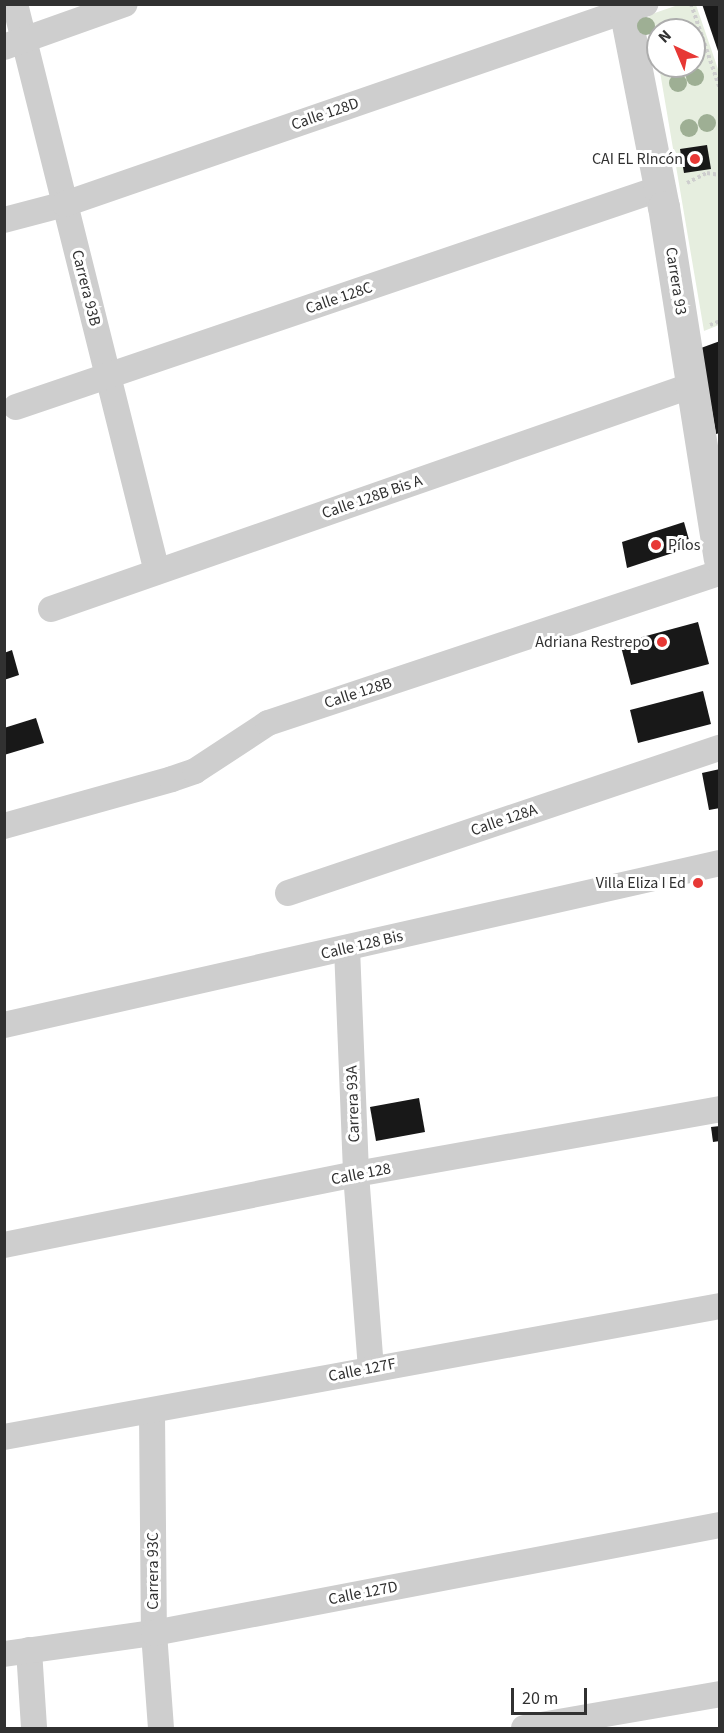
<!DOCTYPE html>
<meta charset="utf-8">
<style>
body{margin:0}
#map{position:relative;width:724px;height:1733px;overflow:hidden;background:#fff;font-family:"Source Sans 3",sans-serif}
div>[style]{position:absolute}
.green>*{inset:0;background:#e6eedf}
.building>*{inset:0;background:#181818}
.path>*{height:4px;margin-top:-2px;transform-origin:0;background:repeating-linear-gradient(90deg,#cecece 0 3px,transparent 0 6px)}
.minor>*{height:26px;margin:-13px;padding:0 13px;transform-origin:13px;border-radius:13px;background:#cecece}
.tertiary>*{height:32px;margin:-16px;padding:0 16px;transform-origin:16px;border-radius:16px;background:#cecece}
.trees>*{width:18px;height:18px;margin:-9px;border-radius:50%;background:#9eaf94}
.dots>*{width:16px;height:16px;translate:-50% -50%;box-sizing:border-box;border:3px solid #fff;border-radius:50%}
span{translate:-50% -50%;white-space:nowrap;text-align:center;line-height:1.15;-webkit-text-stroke:6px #fff;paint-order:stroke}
.street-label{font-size:16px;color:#313131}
.poi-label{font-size:16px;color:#313131}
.right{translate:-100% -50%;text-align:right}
.left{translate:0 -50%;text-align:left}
.frame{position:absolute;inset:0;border:6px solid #313131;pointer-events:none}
.north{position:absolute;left:646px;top:18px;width:60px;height:60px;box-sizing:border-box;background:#fff;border:2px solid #adadad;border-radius:50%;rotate:316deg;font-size:16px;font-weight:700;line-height:24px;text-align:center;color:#313131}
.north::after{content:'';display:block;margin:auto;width:21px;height:27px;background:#e73835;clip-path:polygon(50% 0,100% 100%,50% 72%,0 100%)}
.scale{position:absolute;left:511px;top:1688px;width:76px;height:27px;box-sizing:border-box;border:3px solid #313131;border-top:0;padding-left:8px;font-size:18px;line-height:21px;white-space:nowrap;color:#313131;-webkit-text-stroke:4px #fff;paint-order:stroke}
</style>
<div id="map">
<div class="green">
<div style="clip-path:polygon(678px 5px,696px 5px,719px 72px,719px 325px,704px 331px,659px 66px,694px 66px,694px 30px,658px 30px,658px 60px,649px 15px)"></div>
</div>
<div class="building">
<div style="clip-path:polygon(702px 4px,720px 4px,720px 54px,719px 54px)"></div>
<div style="clip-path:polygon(707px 145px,711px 169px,684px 173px,680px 149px)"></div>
<div style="clip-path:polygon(720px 341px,720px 433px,716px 434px,701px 348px)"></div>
<div style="clip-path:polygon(684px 522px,691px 547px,627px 568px,622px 542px)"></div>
<div style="clip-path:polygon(698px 622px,709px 664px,631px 685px,620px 643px)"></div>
<div style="clip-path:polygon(12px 650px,19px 675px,4px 680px,4px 653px)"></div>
<div style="clip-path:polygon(703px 691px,711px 724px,638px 743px,630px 710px)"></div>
<div style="clip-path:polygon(36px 718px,44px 743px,4px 755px,4px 728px)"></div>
<div style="clip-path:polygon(720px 769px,720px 808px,709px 810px,702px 773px)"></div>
<div style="clip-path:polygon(419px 1098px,425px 1132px,376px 1141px,370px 1107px)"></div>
<div style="clip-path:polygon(720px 1126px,720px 1141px,713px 1142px,711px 1127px)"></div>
</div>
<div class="path">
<div style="left:691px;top:4px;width:90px;rotate:71.2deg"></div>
<div style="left:687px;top:183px;width:22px;rotate:-27deg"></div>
<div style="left:707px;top:173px;width:13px;rotate:9deg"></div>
<div style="left:710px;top:325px;width:11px;rotate:-22deg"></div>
</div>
<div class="minor">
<div style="left:15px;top:4px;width:585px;rotate:75.96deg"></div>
<div style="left:4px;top:47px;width:128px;rotate:-19.6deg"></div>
<div style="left:4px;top:220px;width:63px;rotate:-14.7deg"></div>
<div style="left:65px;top:204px;width:614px;rotate:-19.03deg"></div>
<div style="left:16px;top:407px;width:681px;rotate:-18.75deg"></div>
<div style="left:51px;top:609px;width:680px;rotate:-19.23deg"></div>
<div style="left:4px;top:826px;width:174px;rotate:-15.6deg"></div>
<div style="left:172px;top:779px;width:24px;rotate:-19deg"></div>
<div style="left:195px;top:771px;width:87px;rotate:-33.3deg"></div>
<div style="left:268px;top:723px;width:476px;rotate:-18.4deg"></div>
<div style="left:288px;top:893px;width:456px;rotate:-18.6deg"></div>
<div style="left:347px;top:948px;width:226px;rotate:87.7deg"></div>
<div style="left:356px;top:1174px;width:194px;rotate:85.6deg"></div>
<div style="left:4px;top:1025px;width:734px;rotate:-12.75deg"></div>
<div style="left:4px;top:1245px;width:359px;rotate:-11.4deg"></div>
<div style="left:356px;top:1174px;width:370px;rotate:-10.1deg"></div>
<div style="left:152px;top:1413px;width:220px;rotate:89.5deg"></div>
<div style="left:154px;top:1633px;width:95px;rotate:85.8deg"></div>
<div style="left:4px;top:1437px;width:728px;rotate:-10.37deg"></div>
<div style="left:29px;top:1650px;width:78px;rotate:86.3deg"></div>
<div style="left:4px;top:1654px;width:151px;rotate:-8deg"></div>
<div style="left:154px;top:1633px;width:576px;rotate:-10.8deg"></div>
<div style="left:524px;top:1728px;width:199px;rotate:-9.8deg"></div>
</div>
<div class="tertiary">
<div style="left:624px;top:4px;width:207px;rotate:78.9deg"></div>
<div style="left:664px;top:207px;width:356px;rotate:81deg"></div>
</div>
<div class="trees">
<div style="left:646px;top:26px"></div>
<div style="left:695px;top:77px"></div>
<div style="left:678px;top:83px"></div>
<div style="left:707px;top:123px"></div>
<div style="left:689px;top:128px"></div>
</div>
<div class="dots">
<div style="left:695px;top:159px;background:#e73835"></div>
<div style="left:656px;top:545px;background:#e73835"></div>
<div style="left:662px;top:642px;background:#e73835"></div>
<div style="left:698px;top:883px;background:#e73835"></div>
</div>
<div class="street-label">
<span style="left:325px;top:114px;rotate:-19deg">Calle 128D</span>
<span style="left:676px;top:281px;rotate:81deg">Carrera 93</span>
<span style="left:86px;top:288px;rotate:76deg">Carrera 93B</span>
<span style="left:339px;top:298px;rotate:-19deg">Calle 128C</span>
<span style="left:372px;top:497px;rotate:-19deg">Calle 128B Bis A</span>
<span style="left:358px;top:693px;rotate:-18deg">Calle 128B</span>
<span style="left:504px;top:820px;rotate:-19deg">Calle 128A</span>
<span style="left:362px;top:945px;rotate:-13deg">Calle 128 Bis</span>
<span style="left:353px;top:1104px;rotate:-92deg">Carrera 93A</span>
<span style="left:361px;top:1174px;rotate:-11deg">Calle 128</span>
<span style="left:362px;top:1370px;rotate:-11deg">Calle 127F</span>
<span style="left:153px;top:1571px;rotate:-90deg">Carrera 93C</span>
<span style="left:363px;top:1593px;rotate:-11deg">Calle 127D</span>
</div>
<div class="poi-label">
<span class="right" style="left:683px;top:159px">CAI EL RIncón</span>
<span class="left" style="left:668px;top:545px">Pílos</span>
<span class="right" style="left:650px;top:642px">Adriana Restrepo</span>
<span class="right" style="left:686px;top:883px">Villa Eliza I Ed</span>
</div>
<div class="frame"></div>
<div class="north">N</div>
<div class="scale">20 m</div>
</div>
